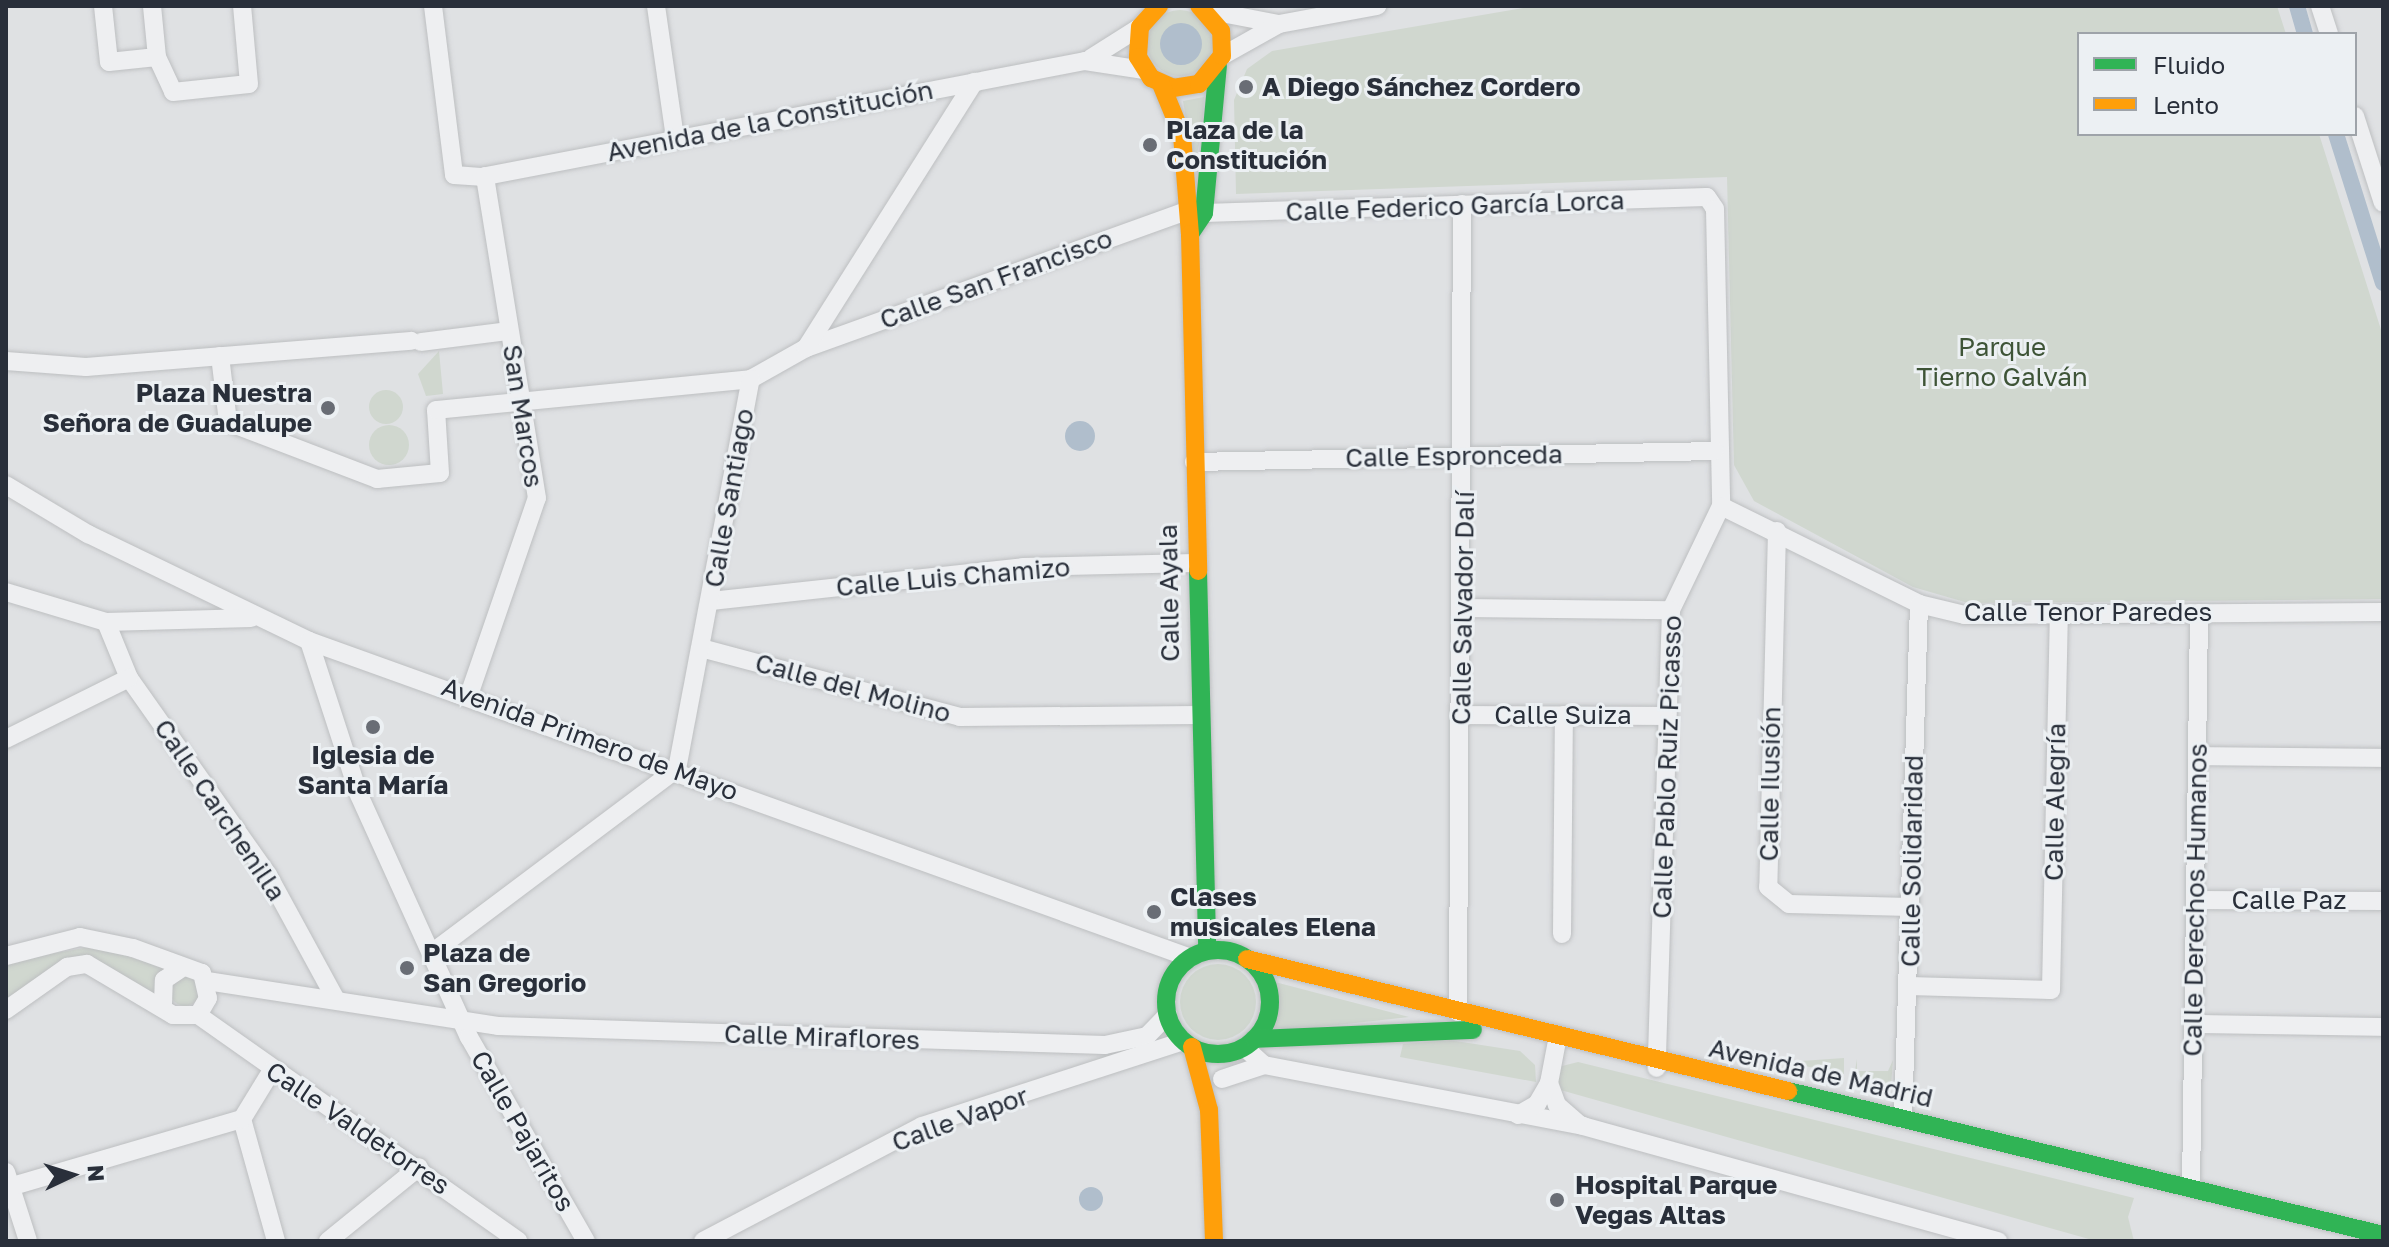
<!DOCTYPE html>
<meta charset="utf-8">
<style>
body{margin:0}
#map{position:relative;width:2389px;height:1247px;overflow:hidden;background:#dfe1e3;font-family:"Golos Text",sans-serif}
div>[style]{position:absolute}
.green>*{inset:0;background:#d0d7cf}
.round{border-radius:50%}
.water>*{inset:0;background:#b0becc}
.canal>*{height:16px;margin:-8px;padding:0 8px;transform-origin:8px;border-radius:8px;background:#b0becc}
.roads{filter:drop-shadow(0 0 2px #bdbfc1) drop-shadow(0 0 2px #bdbfc1)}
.street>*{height:18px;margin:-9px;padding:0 9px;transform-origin:9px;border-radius:9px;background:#eeeff1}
.fast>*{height:18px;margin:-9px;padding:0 9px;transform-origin:9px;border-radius:9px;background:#30b455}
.fast>.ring{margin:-9px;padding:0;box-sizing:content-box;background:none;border:18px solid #30b455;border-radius:50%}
.slow>*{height:18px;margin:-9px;padding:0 9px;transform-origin:9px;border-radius:9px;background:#ff9f0a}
.dots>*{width:22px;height:22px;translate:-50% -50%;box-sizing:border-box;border:4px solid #ecf0f3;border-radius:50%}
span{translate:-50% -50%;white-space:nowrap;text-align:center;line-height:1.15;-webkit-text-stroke:6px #ecf0f3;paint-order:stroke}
.poi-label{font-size:26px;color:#292f3a;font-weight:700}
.left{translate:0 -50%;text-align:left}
.right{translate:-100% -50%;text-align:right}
.street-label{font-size:26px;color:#292f3a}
.park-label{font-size:26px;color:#3e5437}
.frame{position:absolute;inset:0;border:8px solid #292f3a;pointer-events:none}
.legend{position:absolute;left:2077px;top:32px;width:280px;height:104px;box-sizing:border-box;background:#ecf0f3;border:2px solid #9ea3a9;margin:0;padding:10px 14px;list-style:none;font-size:24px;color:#292f3a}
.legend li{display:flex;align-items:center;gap:16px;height:40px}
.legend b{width:40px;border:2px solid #9ea3a9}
.north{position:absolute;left:32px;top:1135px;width:80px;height:80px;-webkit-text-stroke:6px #ecf0f3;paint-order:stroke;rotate:86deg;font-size:22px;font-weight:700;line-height:32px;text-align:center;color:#292f3a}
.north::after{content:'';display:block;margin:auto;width:28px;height:36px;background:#292f3a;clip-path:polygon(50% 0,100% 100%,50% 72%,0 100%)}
</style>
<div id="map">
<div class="green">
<div style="clip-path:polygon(1535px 6px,2277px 6px,2286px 34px,2079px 34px,2079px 134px,2319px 134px,2383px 336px,2383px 599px,1968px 603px,1913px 587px,1754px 501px,1734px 465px,1727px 177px,1236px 194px,1234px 100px,1247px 69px,1272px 51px)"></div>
<div class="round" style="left:1147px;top:10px;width:66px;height:66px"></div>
<div style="clip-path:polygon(1204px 97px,1202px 131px,1194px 167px,1183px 101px)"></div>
<div style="clip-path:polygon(439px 351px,443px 394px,426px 396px,418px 374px)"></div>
<div class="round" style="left:369px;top:390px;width:34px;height:34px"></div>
<div class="round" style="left:369px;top:425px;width:40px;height:40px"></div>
<div style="clip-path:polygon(95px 946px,167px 969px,154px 996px,95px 963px,6px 1005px,6px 962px)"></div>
<div class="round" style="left:1180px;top:964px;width:76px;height:76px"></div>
<div class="round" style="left:170px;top:976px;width:30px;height:30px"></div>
<div style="clip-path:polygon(1271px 981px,1409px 1017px,1265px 1033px,1276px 1008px)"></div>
<div style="clip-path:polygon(1449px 1040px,1520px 1051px,1535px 1065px,1536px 1082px,1400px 1057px,1403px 1044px)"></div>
<div style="clip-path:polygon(1844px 1058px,1844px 1074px,1800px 1065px,1801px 1061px)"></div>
<div style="clip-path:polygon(1857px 1059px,1857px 1071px,1888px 1071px,1893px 1060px,1891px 1086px,1854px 1076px)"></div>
<div style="clip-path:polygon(1578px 1062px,2134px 1198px,2128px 1217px,2134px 1241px,2096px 1241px,1557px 1089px,1558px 1067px)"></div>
</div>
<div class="water">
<div class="round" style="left:1160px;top:23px;width:42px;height:42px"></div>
<div class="round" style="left:1065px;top:421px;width:30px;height:30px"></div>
<div class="round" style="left:1079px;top:1187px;width:24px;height:24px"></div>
</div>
<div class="canal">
<div style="left:2297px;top:6px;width:29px;rotate:74deg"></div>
<div style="left:2336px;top:134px;width:156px;rotate:72.5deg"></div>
</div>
<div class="roads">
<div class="street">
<div style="left:103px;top:6px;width:56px;rotate:83.9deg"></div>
<div style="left:109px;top:62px;width:48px;rotate:-5.9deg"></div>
<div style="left:152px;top:6px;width:51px;rotate:84.4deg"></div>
<div style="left:157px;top:57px;width:38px;rotate:65deg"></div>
<div style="left:173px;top:92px;width:76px;rotate:-6deg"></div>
<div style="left:249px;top:84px;width:78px;rotate:-95.1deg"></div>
<div style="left:433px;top:6px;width:170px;rotate:82.9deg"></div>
<div style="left:454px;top:175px;width:27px;rotate:4deg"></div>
<div style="left:481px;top:177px;width:615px;rotate:-10.87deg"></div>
<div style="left:1085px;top:61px;width:60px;rotate:8.7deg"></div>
<div style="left:656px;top:6px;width:133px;rotate:81.8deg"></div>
<div style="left:2320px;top:6px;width:29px;rotate:72deg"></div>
<div style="left:1206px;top:10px;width:74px;rotate:10.9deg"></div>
<div style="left:1222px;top:56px;width:65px;rotate:-29.3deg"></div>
<div style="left:1279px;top:24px;width:100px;rotate:-10.4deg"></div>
<div style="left:1091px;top:58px;width:58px;rotate:-32.3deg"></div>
<div style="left:2355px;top:116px;width:91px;rotate:72.2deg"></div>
<div style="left:1204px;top:213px;width:503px;rotate:-1.82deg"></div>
<div style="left:1707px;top:197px;width:14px;rotate:56deg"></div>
<div style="left:1715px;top:209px;width:297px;rotate:88.8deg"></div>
<div style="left:1721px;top:506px;width:115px;rotate:115.7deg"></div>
<div style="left:1671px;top:610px;width:458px;rotate:91.8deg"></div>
<div style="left:421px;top:342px;width:88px;rotate:-7.2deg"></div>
<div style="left:806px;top:348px;width:405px;rotate:-19.8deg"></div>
<div style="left:220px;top:356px;width:66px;rotate:83.1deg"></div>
<div style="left:228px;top:422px;width:160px;rotate:20.9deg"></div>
<div style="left:377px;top:479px;width:63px;rotate:-5.4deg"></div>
<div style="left:440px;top:473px;width:63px;rotate:-93.6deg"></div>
<div style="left:436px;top:410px;width:317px;rotate:-5.6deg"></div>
<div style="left:751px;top:379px;width:63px;rotate:-29.4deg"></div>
<div style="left:806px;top:348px;width:315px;rotate:-57.7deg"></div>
<div style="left:6px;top:361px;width:80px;rotate:4.3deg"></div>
<div style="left:86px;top:367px;width:326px;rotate:-4.6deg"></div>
<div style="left:1194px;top:462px;width:521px;rotate:-1.21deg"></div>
<div style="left:6px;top:485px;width:96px;rotate:30.9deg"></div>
<div style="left:88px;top:534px;width:246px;rotate:25.8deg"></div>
<div style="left:309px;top:641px;width:937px;rotate:19.77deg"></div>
<div style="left:1721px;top:506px;width:221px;rotate:26.3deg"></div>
<div style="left:1919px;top:604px;width:47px;rotate:13.4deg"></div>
<div style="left:1965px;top:615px;width:418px;rotate:-0.4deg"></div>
<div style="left:1777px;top:531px;width:356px;rotate:91.4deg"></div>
<div style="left:1768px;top:887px;width:27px;rotate:39deg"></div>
<div style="left:1789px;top:904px;width:121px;rotate:1.4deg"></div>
<div style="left:6px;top:592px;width:104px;rotate:16.7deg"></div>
<div style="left:106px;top:622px;width:145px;rotate:-1.6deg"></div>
<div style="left:711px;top:601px;width:314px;rotate:-6.2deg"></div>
<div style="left:1023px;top:567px;width:172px;rotate:-1.3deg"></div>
<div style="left:1463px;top:608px;width:208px;rotate:0.6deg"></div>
<div style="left:106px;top:622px;width:61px;rotate:67.7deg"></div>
<div style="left:129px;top:678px;width:241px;rotate:54.8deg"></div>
<div style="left:268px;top:875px;width:140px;rotate:61.4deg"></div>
<div style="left:309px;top:641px;width:162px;rotate:72deg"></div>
<div style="left:359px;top:795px;width:266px;rotate:65.6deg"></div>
<div style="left:469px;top:1037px;width:235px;rotate:60.2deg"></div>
<div style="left:701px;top:648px;width:268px;rotate:14.9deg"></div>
<div style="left:960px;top:717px;width:238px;rotate:-0.5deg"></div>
<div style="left:469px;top:695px;width:208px;rotate:-71deg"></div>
<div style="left:537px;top:498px;width:326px;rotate:-99.2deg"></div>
<div style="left:1462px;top:715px;width:202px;rotate:0.3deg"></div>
<div style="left:6px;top:739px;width:137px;rotate:-26.4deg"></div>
<div style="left:2197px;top:756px;width:186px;rotate:0.6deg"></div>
<div style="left:2195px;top:900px;width:188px;rotate:0.3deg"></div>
<div style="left:1562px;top:934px;width:219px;rotate:-89.5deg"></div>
<div style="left:433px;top:952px;width:305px;rotate:-36.9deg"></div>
<div style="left:677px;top:769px;width:397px;rotate:-79.3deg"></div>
<div style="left:6px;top:956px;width:76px;rotate:-14.4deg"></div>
<div style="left:80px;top:937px;width:54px;rotate:11.7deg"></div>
<div style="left:133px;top:948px;width:73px;rotate:19.9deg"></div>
<div style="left:202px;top:973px;width:26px;rotate:77deg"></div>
<div style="left:208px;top:998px;width:20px;rotate:120deg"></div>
<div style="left:207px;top:981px;width:294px;rotate:8.8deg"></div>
<div style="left:498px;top:1026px;width:607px;rotate:1.79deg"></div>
<div style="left:1105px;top:1045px;width:43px;rotate:-12.1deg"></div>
<div style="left:1147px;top:1036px;width:30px;rotate:-46deg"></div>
<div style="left:1909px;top:986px;width:142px;rotate:1.6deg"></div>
<div style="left:2051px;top:990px;width:376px;rotate:-88.8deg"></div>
<div style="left:163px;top:1004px;width:24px;rotate:-88deg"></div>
<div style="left:164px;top:980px;width:22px;rotate:-34deg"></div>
<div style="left:6px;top:1010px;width:75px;rotate:-35.2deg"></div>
<div style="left:67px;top:967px;width:20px;rotate:-9deg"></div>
<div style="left:87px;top:964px;width:100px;rotate:30.7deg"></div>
<div style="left:173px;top:1015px;width:25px"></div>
<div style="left:198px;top:1015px;width:392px;rotate:35.2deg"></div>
<div style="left:1458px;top:1012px;width:808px;rotate:-89.72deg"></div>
<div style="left:2193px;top:1024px;width:190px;rotate:0.9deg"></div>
<div style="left:1244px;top:1047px;width:27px;rotate:42deg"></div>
<div style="left:1264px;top:1065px;width:325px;rotate:10.8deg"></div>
<div style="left:1583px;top:1126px;width:431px;rotate:15.5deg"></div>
<div style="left:1222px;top:1079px;width:44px;rotate:-18.4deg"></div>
<div style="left:1549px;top:1083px;width:23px;rotate:70deg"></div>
<div style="left:1557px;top:1105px;width:29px;rotate:41deg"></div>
<div style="left:1518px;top:1115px;width:22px;rotate:-30deg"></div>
<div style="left:1537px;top:1104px;width:24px;rotate:-60deg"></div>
<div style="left:1549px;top:1083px;width:48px;rotate:-79.2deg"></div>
<div style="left:242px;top:1119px;width:127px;rotate:74.4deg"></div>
<div style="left:1903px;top:1119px;width:515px;rotate:-88.22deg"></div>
<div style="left:6px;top:1172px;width:72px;rotate:72.3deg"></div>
<div style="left:6px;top:1188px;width:246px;rotate:-16.3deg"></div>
<div style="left:242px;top:1119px;width:57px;rotate:-58.5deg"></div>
<div style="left:2191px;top:1188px;width:575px;rotate:-89.2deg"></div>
<div style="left:328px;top:1241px;width:117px;rotate:-39.1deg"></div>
<div style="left:703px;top:1241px;width:247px;rotate:-27.7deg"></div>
<div style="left:922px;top:1126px;width:275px;rotate:-18deg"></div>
</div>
<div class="fast">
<div style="left:1190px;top:234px;width:25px;rotate:-56deg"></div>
<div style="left:1204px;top:213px;width:148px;rotate:-84.6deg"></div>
<div style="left:1198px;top:571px;width:380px;rotate:88.6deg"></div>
<div class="ring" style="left:1166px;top:950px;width:86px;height:86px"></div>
<div style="left:1254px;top:1039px;width:219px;rotate:-2.4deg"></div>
<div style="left:1788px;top:1091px;width:612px;rotate:13.6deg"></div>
</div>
<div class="slow">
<div style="left:1159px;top:6px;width:28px;rotate:132deg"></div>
<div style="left:1140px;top:27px;width:30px;rotate:94deg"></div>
<div style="left:1138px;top:57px;width:25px;rotate:58deg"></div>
<div style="left:1151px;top:78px;width:24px;rotate:24deg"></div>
<div style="left:1173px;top:88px;width:26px;rotate:-9deg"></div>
<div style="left:1199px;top:84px;width:36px;rotate:-51deg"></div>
<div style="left:1222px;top:56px;width:25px;rotate:-92deg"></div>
<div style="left:1221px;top:31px;width:33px;rotate:-131deg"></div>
<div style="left:1161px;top:84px;width:55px;rotate:67.6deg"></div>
<div style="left:1182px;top:135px;width:99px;rotate:85.4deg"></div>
<div style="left:1190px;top:234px;width:337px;rotate:88.6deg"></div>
<div style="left:1247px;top:959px;width:557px;rotate:13.71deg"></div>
<div style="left:1192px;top:1047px;width:65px;rotate:74.9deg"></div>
<div style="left:1209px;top:1110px;width:131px;rotate:87.8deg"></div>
</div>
</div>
<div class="dots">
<div style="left:1246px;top:87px;background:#696d75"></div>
<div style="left:1150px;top:145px;background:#696d75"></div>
<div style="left:328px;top:408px;background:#696d75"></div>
<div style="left:373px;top:727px;background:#696d75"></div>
<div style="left:1154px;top:912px;background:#696d75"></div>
<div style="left:407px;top:968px;background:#696d75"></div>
<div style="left:1557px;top:1200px;background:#696d75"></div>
</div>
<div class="poi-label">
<span class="left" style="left:1262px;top:87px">A Diego Sánchez Cordero</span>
<span class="left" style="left:1166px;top:145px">Plaza de la<br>Constitución</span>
<span class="right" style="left:312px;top:408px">Plaza Nuestra<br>Señora de Guadalupe</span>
<span style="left:373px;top:770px">Iglesia de<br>Santa María</span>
<span class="left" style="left:1170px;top:912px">Clases<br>musicales Elena</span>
<span class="left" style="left:423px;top:968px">Plaza de<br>San Gregorio</span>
<span class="left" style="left:1575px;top:1200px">Hospital Parque<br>Vegas Altas</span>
</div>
<div class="street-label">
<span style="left:770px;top:121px;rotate:-11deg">Avenida de la Constitución</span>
<span style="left:1455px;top:206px;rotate:-2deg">Calle Federico García Lorca</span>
<span style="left:996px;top:279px;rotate:-20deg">Calle San Francisco</span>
<span style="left:523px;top:416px;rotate:81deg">San Marcos</span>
<span style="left:1454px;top:456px;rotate:-1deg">Calle Espronceda</span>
<span style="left:729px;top:498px;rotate:-80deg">Calle Santiago</span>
<span style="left:953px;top:577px;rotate:-5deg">Calle Luis Chamizo</span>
<span style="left:1169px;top:593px;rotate:-91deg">Calle Ayala</span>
<span style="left:1463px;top:608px;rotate:-89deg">Calle Salvador Dalí</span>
<span style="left:2088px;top:612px">Calle Tenor Paredes</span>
<span style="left:853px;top:688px;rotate:15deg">Calle del Molino</span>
<span style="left:1563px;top:715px">Calle Suiza</span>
<span style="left:590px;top:739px;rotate:20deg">Avenida Primero de Mayo</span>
<span style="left:1667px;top:767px;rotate:-88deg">Calle Pablo Ruiz Picasso</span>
<span style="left:1770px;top:784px;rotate:-89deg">Calle Ilusión</span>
<span style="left:2055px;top:802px;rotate:-89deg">Calle Alegría</span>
<span style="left:220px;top:810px;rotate:56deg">Calle Carchenilla</span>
<span style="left:1912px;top:861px;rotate:-89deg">Calle Solidaridad</span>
<span style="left:2195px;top:900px;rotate:-89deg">Calle Derechos Humanos</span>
<span style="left:2289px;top:900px">Calle Paz</span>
<span style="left:822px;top:1037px;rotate:2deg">Calle Miraflores</span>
<span style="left:1821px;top:1073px;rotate:13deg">Avenida de Madrid</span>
<span style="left:960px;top:1119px;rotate:-20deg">Calle Vapor</span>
<span style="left:358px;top:1128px;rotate:34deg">Calle Valdetorres</span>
<span style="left:523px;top:1131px;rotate:60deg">Calle Pajaritos</span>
</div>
<div class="park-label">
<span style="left:2002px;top:362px">Parque<br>Tierno Galván</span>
</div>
<div class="frame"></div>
<ul class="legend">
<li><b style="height:10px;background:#30b455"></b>Fluido</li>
<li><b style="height:10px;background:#ff9f0a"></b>Lento</li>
</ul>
<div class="north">N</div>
</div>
